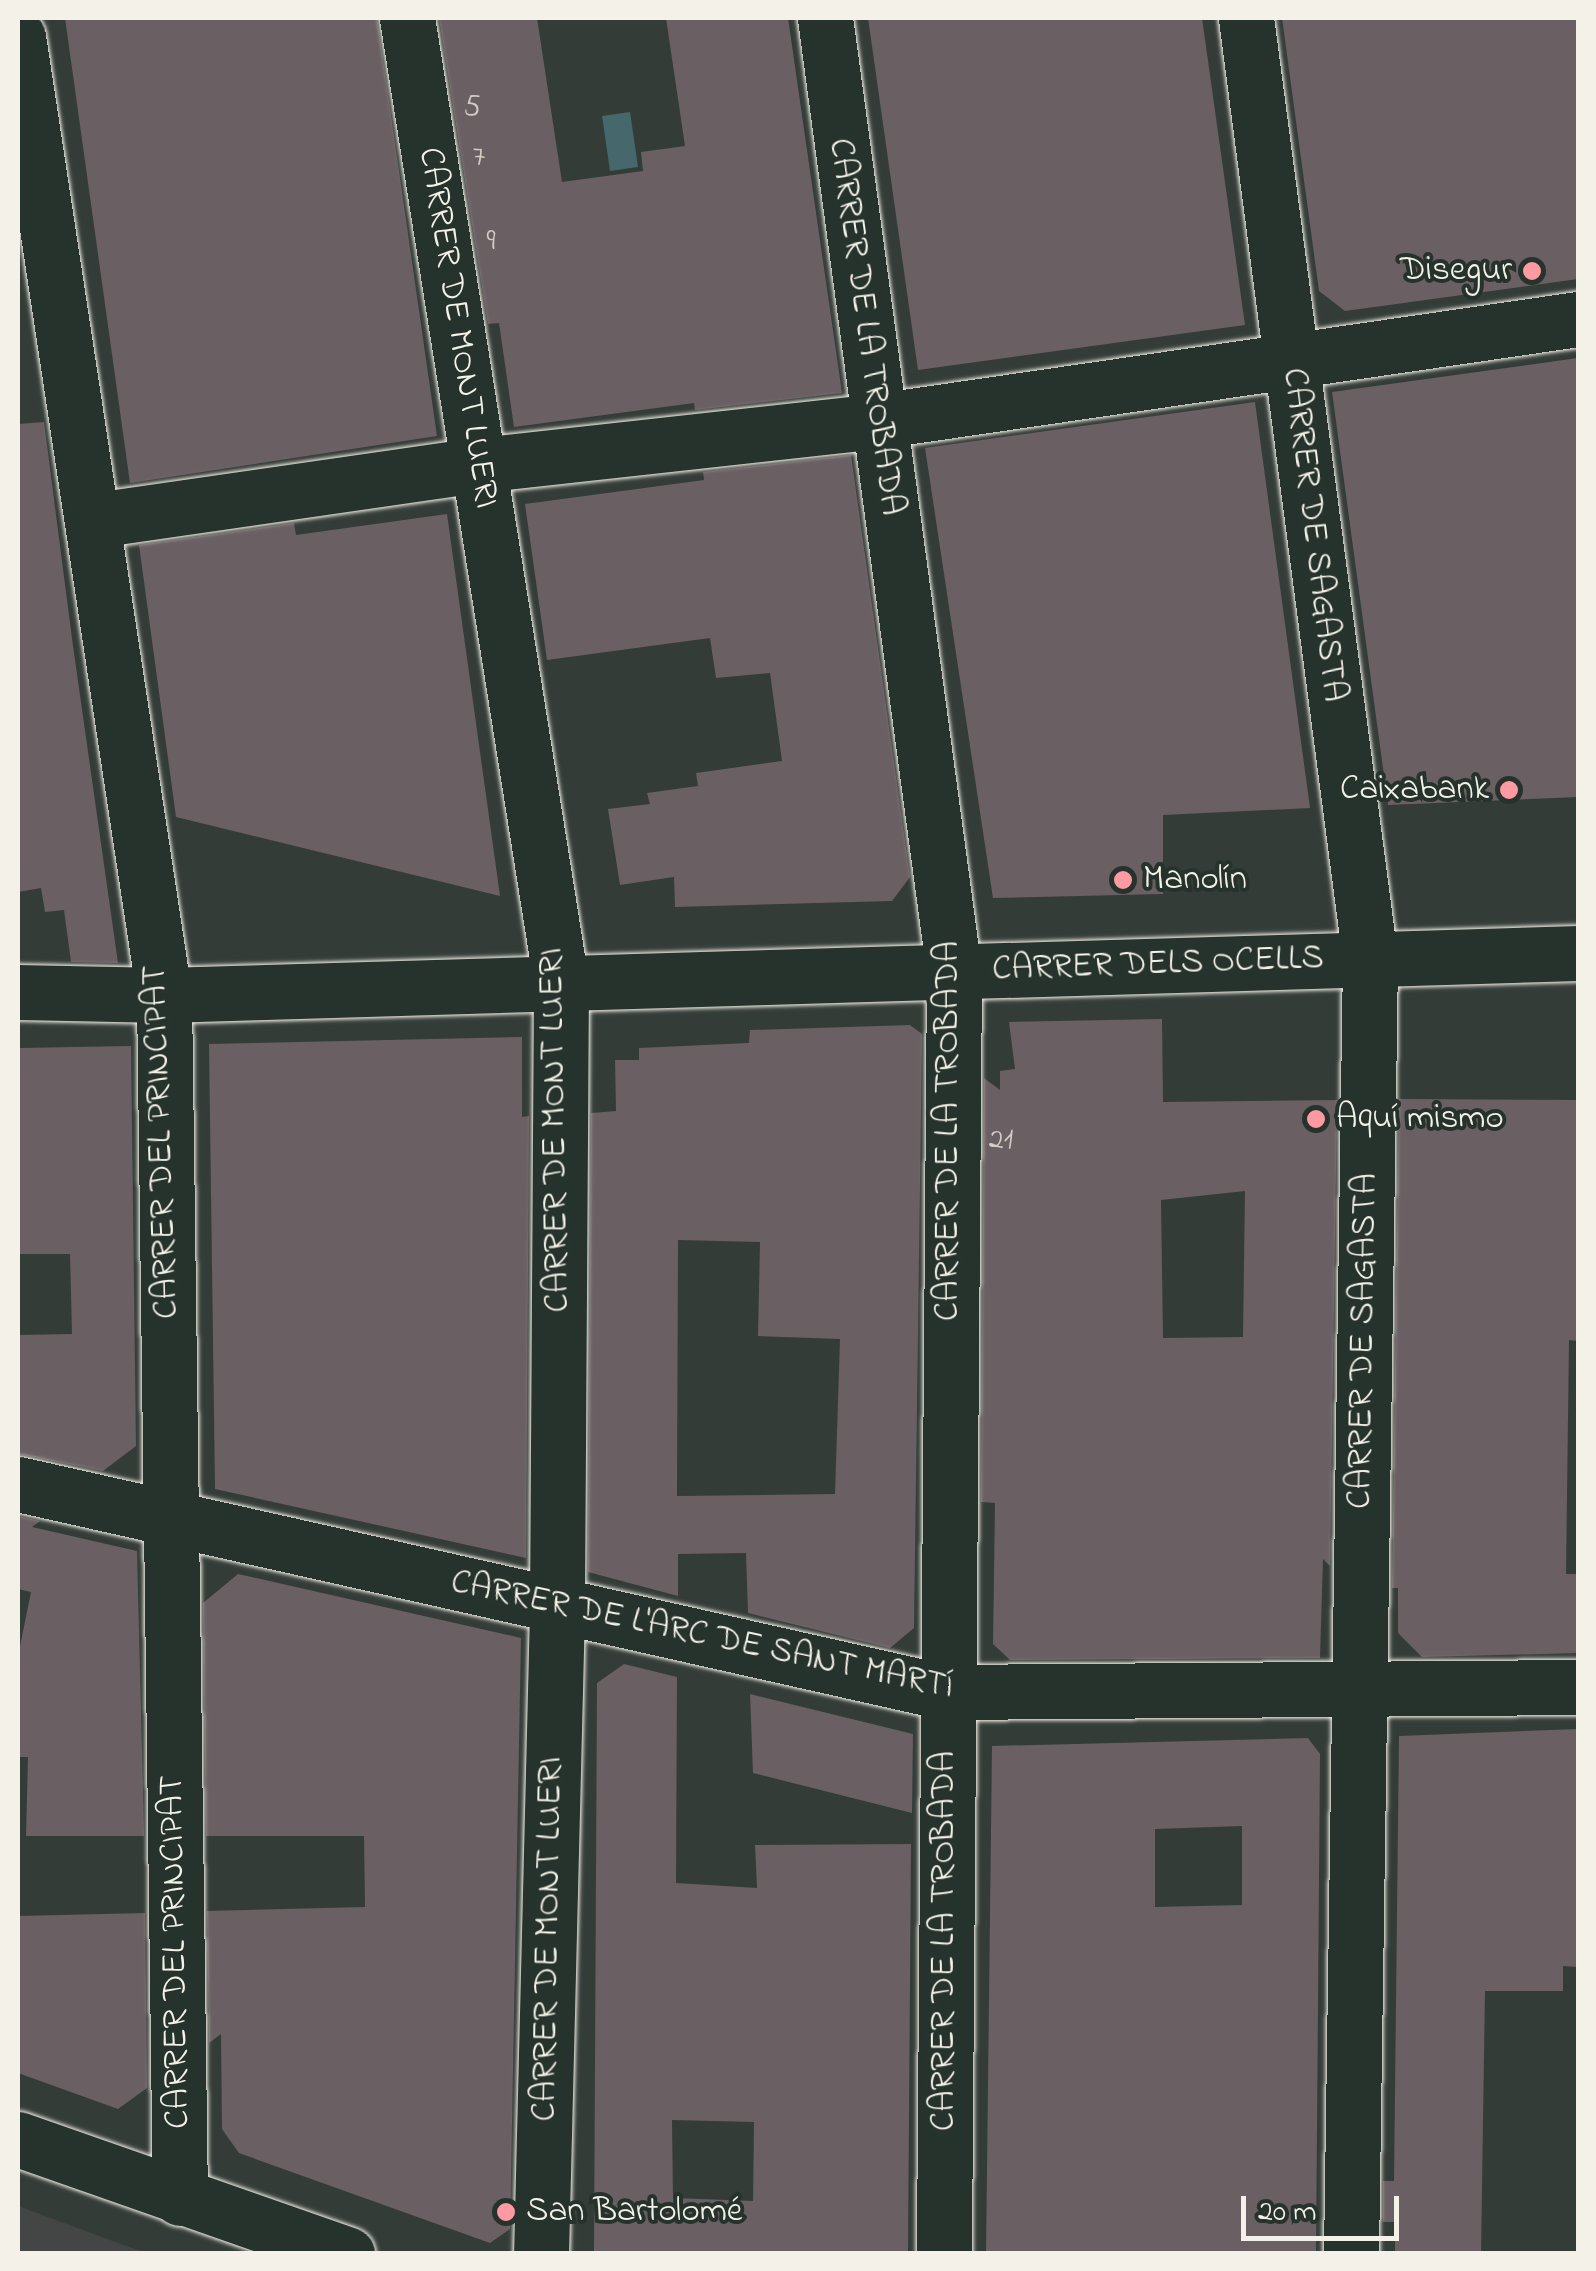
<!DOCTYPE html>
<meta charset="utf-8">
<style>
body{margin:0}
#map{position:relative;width:1596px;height:2271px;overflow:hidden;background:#343c38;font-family:"Indie Flower",sans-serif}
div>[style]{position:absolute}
.built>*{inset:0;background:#444645}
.water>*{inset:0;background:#46676c}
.building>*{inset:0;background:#6a5f62}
.roads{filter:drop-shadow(0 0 2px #f4f1e8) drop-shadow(0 0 2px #f4f1e8)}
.minor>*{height:55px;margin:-27.5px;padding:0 27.5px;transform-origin:27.5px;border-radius:27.5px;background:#26332d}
.dots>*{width:28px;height:28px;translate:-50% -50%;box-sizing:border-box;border:5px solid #26332d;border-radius:50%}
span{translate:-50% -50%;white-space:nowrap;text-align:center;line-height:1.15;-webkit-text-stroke:8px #26332d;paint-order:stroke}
.number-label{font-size:30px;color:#d2ccc6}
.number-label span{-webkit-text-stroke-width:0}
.poi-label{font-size:35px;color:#f4f1e8}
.right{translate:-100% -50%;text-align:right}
.left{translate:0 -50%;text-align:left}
.street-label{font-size:35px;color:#f4f1e8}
.frame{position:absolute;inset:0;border:20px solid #f4f1e8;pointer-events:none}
.scale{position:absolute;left:1241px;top:2196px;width:158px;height:45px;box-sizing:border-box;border:5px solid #f4f1e8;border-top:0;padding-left:12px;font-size:30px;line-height:35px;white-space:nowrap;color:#f4f1e8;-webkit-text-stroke:8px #26332d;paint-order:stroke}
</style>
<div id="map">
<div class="built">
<div style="clip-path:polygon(18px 2206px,129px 2247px,148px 2253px,18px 2253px)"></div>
</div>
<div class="water">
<div style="clip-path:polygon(630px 112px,638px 167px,610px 171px,602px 116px)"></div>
</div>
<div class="building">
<div style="clip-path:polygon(65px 18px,377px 18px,437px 436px,130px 483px)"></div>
<div style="clip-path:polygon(439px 18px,537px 18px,562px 182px,643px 171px,641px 152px,685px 146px,666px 18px,788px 18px,842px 393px,695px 410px,694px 403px,514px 427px,499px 323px,488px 324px)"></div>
<div style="clip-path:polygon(868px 18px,1202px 18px,1245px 325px,918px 370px)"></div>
<div style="clip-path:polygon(1282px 18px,1578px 18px,1578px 279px,1345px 311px,1319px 291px)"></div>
<div style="clip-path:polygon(1578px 358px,1578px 797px,1388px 805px,1332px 392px)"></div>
<div style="clip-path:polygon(1255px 402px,1310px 808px,1163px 815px,1163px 894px,993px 898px,925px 448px)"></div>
<div style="clip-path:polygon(44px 422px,73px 646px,118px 963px,71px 962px,64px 910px,45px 912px,41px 888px,18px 892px,18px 424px)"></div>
<div style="clip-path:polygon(851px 455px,910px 877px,892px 901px,675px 907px,674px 877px,620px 885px,608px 809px,650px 804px,647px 793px,698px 786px,696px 773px,782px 761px,770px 673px,716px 678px,710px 638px,547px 660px,525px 504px,704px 480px,703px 472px)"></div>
<div style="clip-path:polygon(447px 514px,500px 896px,176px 817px,139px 545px,294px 523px,296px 535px)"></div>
<div style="clip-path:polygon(evenodd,1162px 1019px,1163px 1102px,1337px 1100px,1330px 1566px,1323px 1559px,1320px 1658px,1010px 1660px,993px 1644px,995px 1503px,981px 1502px,984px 1078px,1000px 1090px,1000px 1071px,1015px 1069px,1009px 1022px,1162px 1019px,1245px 1191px,1243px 1337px,1163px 1338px,1161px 1200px,1245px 1191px)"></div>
<div style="clip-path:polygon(evenodd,910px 1025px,922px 1034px,914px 1628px,890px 1648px,748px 1613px,746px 1553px,678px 1554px,678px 1596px,588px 1572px,591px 1113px,616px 1111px,615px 1060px,639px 1060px,639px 1048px,749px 1043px,750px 1030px,910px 1025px,678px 1240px,760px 1242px,758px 1336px,840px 1339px,835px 1494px,677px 1496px,678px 1240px)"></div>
<div style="clip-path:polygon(522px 1037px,522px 1117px,529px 1116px,526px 1558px,215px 1489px,209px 1044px)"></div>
<div style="clip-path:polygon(131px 1046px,136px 1446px,103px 1471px,18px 1454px,18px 1335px,72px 1334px,70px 1254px,18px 1254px,18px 1048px)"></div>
<div style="clip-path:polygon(1399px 1099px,1578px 1100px,1578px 1341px,1569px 1340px,1566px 1574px,1578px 1574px,1578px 1653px,1422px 1657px,1398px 1633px,1398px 1588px,1392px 1588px)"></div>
<div style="clip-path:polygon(18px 1516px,40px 1521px,32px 1527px,137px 1551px,144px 1836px,26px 1836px,28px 1757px,18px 1757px,18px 1656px,31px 1592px,18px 1589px)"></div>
<div style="clip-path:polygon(238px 1574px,521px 1638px,510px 2229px,490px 2243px,239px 2153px,222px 2129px,221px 2034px,209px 2043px,207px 1911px,365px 1907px,364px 1836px,206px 1836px,203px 1603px)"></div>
<div style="clip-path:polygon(evenodd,624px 1664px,677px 1677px,676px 1883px,757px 1888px,755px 1845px,911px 1844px,908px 2254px,594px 2254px,597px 1683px,624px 1664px,672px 2120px,754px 2122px,753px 2201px,673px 2198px,672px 2120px)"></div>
<div style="clip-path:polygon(750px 1694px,913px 1734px,912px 1813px,753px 1773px)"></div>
<div style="clip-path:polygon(1578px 1729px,1578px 1967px,1563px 1966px,1563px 1991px,1485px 1991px,1481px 2254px,1395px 2254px,1395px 2222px,1383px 2222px,1383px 2181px,1394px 2181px,1399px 1736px)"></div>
<div style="clip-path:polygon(evenodd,1308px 1738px,1320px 1754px,1316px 2254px,986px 2254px,992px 1746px,1308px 1738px,1242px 1826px,1242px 1905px,1155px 1907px,1155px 1829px,1242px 1826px)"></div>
<div style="clip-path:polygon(145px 1913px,147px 2088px,118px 2109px,18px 2073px,18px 1916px)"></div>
</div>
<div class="roads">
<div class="minor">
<div style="left:407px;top:18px;width:977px;rotate:80.93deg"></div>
<div style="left:561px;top:983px;width:627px;rotate:90.37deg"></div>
<div style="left:557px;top:1610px;width:644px;rotate:91.42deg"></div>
<div style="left:825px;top:18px;width:963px;rotate:82.3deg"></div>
<div style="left:954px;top:972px;width:1282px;rotate:90.45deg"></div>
<div style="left:1246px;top:18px;width:949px;rotate:82.49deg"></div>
<div style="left:1370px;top:959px;width:1295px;rotate:90.84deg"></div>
<div style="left:18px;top:37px;width:969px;rotate:81.33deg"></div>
<div style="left:164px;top:995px;width:1203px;rotate:89.24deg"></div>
<div style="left:95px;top:520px;width:388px;rotate:-8.2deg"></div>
<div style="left:479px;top:465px;width:400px;rotate:-6.3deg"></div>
<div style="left:877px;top:421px;width:708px;rotate:-8.28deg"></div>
<div style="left:18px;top:992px;width:146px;rotate:1.2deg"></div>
<div style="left:164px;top:995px;width:1415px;rotate:-1.7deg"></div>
<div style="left:18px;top:1484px;width:950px;rotate:12.65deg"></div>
<div style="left:945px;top:1692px;width:633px;rotate:-0.45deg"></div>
<div style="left:18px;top:2139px;width:349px;rotate:19.3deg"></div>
</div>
</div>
<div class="dots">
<div style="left:1532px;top:271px;background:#ff9aa2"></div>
<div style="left:1509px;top:790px;background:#ff9aa2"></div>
<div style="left:1123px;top:880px;background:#ff9aa2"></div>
<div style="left:1316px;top:1119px;background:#ff9aa2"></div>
<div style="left:506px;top:2212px;background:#ff9aa2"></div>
</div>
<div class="number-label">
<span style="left:472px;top:108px">5</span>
<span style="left:479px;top:158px">7</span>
<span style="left:491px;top:242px">9</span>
<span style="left:1001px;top:1141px">21</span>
</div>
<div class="poi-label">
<span class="right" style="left:1512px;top:271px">Disegur</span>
<span class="right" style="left:1489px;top:790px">Caixabank</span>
<span class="left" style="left:1143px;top:880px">Manolín</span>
<span class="left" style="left:1336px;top:1119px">Aquí mismo</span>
<span class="left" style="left:526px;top:2212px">San Bartolomé</span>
</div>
<div class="street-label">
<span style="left:865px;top:327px;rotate:82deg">CARRER DE LA TROBADA</span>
<span style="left:457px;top:328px;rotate:81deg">CARRER DE MONT LUERI</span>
<span style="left:1313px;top:535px;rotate:83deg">CARRER DE SAGASTA</span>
<span style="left:1158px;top:965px;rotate:-2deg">CARRER DELS OCELLS</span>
<span style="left:556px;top:1130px;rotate:-91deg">CARRER DE MONT LUERI</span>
<span style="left:949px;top:1131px;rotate:-90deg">CARRER DE LA TROBADA</span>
<span style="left:162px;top:1142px;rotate:-92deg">CARRER DEL PRINCIPAT</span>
<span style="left:1364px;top:1341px;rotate:-89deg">CARRER DE SAGASTA</span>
<span style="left:702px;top:1636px;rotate:12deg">CARRER DE L'ARC DE SANT MARTÍ</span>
<span style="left:549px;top:1939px;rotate:-89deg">CARRER DE MONT LUERI</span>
<span style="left:945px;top:1941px;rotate:-90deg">CARRER DE LA TROBADA</span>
<span style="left:176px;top:1952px;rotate:-91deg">CARRER DEL PRINCIPAT</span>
</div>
<div class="frame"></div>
<div class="scale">20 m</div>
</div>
